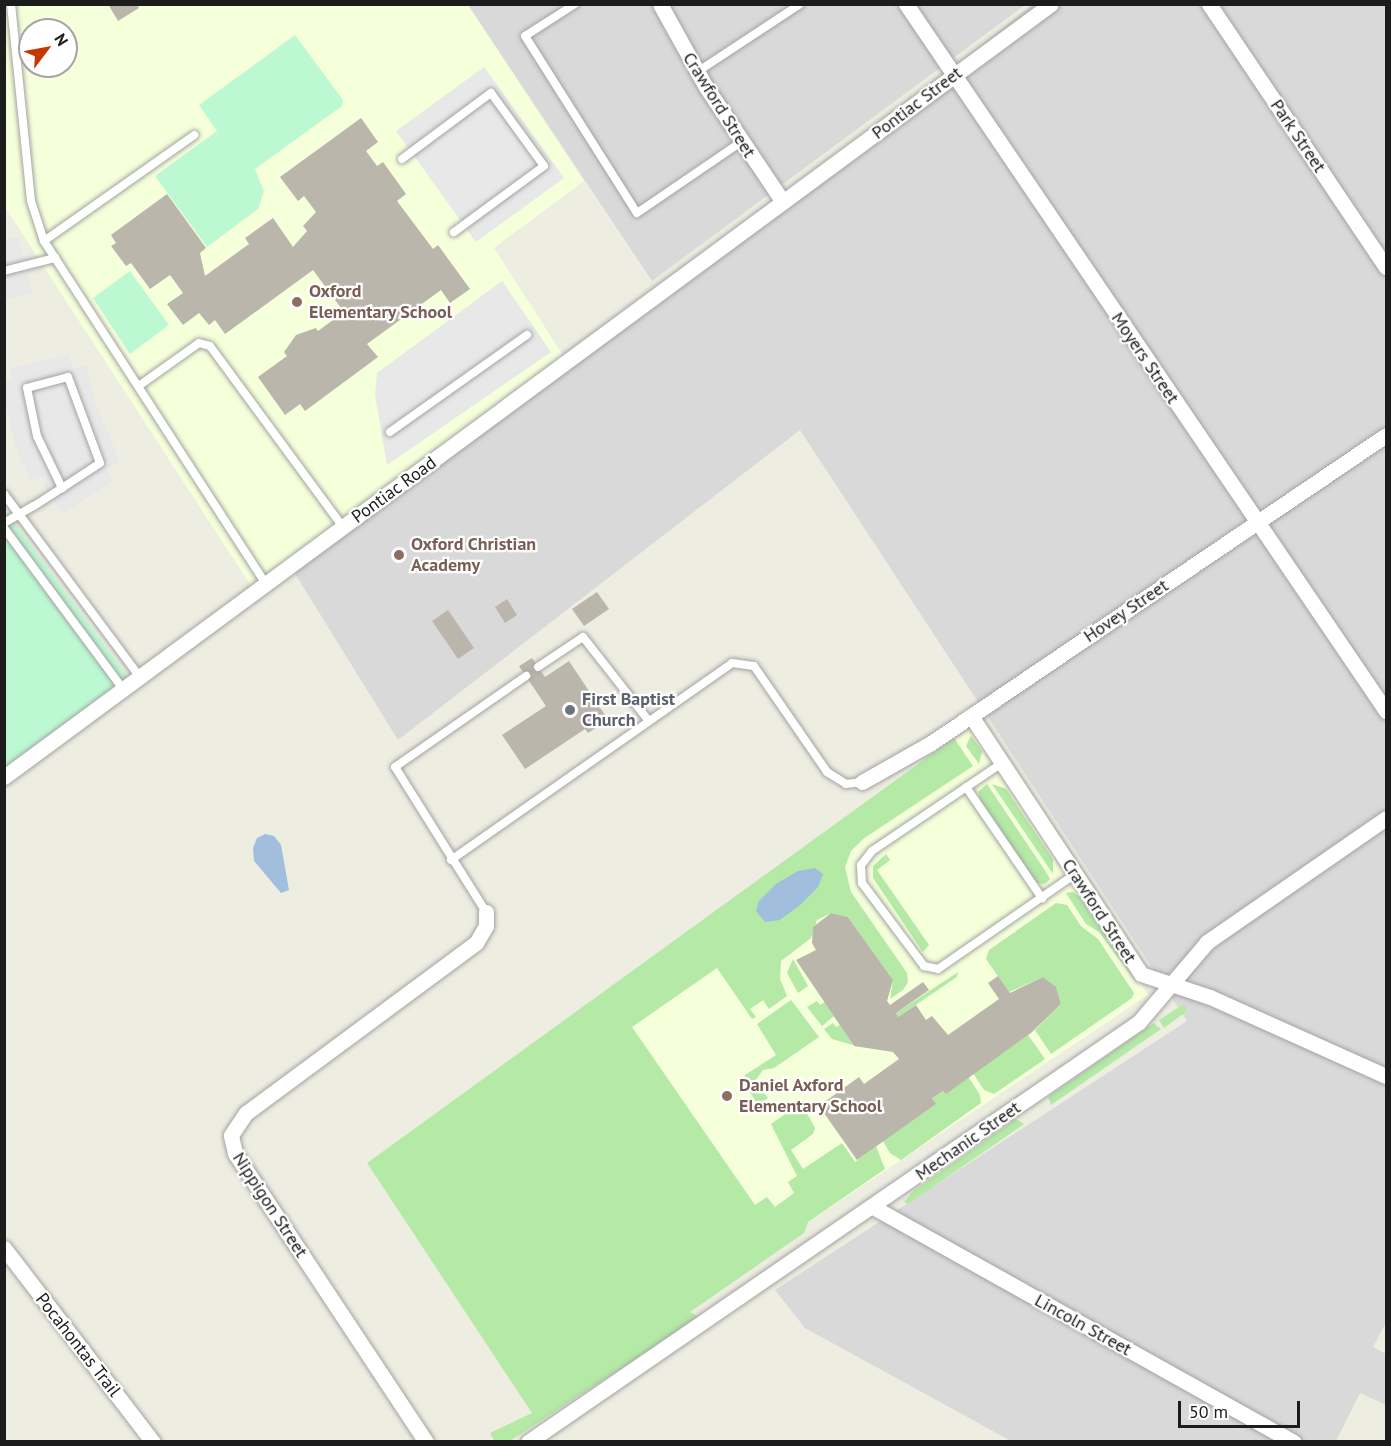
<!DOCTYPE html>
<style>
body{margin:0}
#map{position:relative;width:1391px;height:1446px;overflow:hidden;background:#edede1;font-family:"PT Sans",sans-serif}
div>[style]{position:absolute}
.residential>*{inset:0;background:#dad9d9}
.education>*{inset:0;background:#f5ffd9}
.grass>*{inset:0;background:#b4e9a6}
.park>*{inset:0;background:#bcf9d2}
.parking>*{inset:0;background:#e8e8e8}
.water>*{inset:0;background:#a1bedc}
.building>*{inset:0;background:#bab6ab}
.roads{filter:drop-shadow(0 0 2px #a3a3a3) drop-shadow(0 0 2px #a3a3a3)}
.service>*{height:8px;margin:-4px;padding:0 4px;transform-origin:4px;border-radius:4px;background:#fff}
.minor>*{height:15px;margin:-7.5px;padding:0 7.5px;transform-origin:7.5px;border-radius:7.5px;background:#fff}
.dots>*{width:16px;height:16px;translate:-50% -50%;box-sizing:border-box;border:3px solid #fff;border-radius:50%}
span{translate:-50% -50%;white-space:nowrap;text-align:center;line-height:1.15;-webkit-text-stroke:4.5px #fff;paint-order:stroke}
.street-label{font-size:18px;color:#1c1c1c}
.education-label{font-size:18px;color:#785e54;font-weight:700}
.left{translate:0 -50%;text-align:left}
.worship-label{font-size:18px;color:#5b616d;font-weight:700}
.frame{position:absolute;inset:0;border:6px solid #1c1c1c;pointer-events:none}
.north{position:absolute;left:18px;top:18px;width:60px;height:60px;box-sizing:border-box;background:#fff;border:2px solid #a4a4a4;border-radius:50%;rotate:58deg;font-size:16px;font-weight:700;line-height:24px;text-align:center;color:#1c1c1c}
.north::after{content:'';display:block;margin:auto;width:21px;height:27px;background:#c83600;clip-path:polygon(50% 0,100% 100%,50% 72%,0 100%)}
.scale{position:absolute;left:1178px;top:1401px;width:122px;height:27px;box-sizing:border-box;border:3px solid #1c1c1c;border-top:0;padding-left:8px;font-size:18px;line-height:21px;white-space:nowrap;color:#1c1c1c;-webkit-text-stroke:4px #fff;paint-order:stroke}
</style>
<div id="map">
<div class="residential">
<div style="clip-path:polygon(468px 5px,1025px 5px,652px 281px)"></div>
<div style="clip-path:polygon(1032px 5px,1386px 5px,1386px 1323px,1373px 1347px,1386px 1354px,1386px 1405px,1360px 1393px,1336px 1441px,1011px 1441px,805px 1328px,775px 1290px,1187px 1021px,800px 430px,398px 740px,294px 572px,783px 202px)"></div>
</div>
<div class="education">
<div style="clip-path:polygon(evenodd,5px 4px,468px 5px,584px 181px,494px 248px,563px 355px,251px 586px,5px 207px,5px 4px,30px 30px,66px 30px,66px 66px,30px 66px,30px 30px)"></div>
<div style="clip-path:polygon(976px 725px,1148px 995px,714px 1285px,533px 1413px,367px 1163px)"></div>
</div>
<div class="grass">
<div style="clip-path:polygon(971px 736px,982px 751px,979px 764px,966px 746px)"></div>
<div style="clip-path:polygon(954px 738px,973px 766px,863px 839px,851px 851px,845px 867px,851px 892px,907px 973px,908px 982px,903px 990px,890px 999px,893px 980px,848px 917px,831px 913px,817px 920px,811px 938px,781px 961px,780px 979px,787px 996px,769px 1009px,763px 1000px,750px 1009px,756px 1017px,752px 1019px,717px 968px,632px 1027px,755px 1205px,767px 1197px,775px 1207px,794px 1193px,788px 1182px,797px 1176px,771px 1124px,797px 1106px,807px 1113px,815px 1128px,813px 1134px,791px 1150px,803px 1169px,842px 1143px,855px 1162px,876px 1146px,885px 1169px,808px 1222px,804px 1233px,690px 1312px,699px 1317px,510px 1441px,494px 1441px,490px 1433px,532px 1413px,367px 1163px)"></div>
<div style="clip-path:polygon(987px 784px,1046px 872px,1050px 879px,1045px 884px,1037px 883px,980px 799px,978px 792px)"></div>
<div style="clip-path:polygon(992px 784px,1006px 789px,1053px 859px,1053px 874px)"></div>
<div style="clip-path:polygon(886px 854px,890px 860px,877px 870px,929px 945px,923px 952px,873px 878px,873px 866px)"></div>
<div style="clip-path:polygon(1073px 892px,1080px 897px,1141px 989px,1099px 932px,1086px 924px,1066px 893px)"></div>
<div style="clip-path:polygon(1056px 903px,1067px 905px,1081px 926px,1098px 939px,1134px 993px,1132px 998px,1051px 1054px,1035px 1030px,1061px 1004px,1056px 988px,1043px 977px,1009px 992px,986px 959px,989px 950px)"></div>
<div style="clip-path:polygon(793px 959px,808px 986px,798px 993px,787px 973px)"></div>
<div style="clip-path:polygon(958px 972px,957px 977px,898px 1017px,896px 1013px)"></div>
<div style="clip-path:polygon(791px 1000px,819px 1037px,774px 1068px,763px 1070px,755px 1081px,768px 1098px,758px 1105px,746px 1086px,745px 1075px,776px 1055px,757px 1024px)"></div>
<div style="clip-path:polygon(817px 1001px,820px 1005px,825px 1002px,834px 1016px,822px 1026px,807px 1007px)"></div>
<div style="clip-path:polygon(1184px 1004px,1187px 1011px,1164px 1028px,1159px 1020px)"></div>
<div style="clip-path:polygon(833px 1023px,836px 1027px,840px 1025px,853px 1045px,832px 1039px,824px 1029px)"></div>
<div style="clip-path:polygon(1154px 1023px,1161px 1029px,1051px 1105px,1048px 1097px)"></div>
<div style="clip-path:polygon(1028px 1035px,1045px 1059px,994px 1094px,984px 1090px,973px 1073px)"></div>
<div style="clip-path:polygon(968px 1076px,980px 1095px,981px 1103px,901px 1160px,890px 1153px,883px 1141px,936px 1104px,932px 1098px,943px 1091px,946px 1094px)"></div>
<div style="clip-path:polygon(1016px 1119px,1024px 1124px,908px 1204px,904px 1202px,913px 1191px)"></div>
</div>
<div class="park">
<div style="clip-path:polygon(295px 35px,343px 100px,342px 106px,255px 169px,264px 191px,258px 209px,207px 247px,155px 176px,217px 131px,199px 105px)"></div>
<div style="clip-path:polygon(130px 271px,169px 325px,130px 354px,93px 298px)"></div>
<div style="clip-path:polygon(4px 509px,128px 677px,5px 768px,4px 767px)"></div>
</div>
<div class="parking">
<div style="clip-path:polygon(484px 67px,564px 178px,476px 242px,396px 131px)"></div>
<div style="clip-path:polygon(18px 237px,33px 292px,5px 300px,5px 240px)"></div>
<div style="clip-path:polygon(502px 281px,551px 352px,387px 465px,375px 395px,377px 373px)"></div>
<div style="clip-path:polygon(69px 355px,73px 369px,86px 365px,96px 405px,120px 461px,107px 469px,113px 481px,63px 514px,44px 486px,46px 479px,39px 477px,31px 481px,17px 452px,5px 403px,4px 381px,12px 379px,10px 368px)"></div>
</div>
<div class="water">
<div style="clip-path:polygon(265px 834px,274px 836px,281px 845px,289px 890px,281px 893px,254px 861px,253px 848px,257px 838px)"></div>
<div style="clip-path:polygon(815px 868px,823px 874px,818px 887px,800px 905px,780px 920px,765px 922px,756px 911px,759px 901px,776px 884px,798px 871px)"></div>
</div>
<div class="building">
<div style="clip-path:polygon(108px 4px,137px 4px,139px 8px,118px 21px)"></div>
<div style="clip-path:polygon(361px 118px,378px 142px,366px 151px,377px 166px,383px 162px,406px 194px,397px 201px,433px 249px,438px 245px,470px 289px,450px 303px,441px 290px,367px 344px,378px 357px,305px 411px,300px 404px,285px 415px,258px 377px,287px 356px,284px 352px,296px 335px,316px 328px,318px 331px,344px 312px,313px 270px,225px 334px,215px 320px,209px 325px,199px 313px,183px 325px,167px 304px,183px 293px,170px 275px,150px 289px,131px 263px,126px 266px,111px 246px,116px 243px,111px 235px,167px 194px,206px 248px,200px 253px,205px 276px,249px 244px,245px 238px,273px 218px,293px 247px,307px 231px,303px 226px,316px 212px,304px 196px,298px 201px,280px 177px)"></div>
<div style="clip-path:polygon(597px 592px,609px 609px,584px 626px,572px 609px)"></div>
<div style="clip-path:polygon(507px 599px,517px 615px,505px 623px,495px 607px)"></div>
<div style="clip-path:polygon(448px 610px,474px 648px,458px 659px,432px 621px)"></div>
<div style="clip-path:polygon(532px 658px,545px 677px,569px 661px,605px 715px,596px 721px,599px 726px,588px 733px,585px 729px,525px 769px,502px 735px,546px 706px,519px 666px)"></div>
<div style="clip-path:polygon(831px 913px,848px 917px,893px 980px,887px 1001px,890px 1005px,923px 982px,929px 990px,896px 1013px,898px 1017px,916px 1005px,926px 1020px,932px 1016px,948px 1035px,999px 999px,988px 983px,998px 976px,1010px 993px,1043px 977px,1056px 987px,1061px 1004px,1031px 1033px,946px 1094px,943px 1091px,932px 1098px,936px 1104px,857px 1160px,819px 1106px,859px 1077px,864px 1084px,899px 1059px,893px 1052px,854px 1046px,796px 960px,816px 950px,812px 943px,813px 927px)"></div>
</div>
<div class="roads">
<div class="service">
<div style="left:11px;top:4px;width:198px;rotate:84.2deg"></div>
<div style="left:31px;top:201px;width:42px;rotate:72deg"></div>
<div style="left:44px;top:241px;width:409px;rotate:57.1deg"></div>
<div style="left:575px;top:4px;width:59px;rotate:147.4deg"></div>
<div style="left:525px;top:36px;width:209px;rotate:57.7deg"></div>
<div style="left:637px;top:213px;width:126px;rotate:-34.3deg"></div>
<div style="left:697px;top:72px;width:123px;rotate:-33.4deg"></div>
<div style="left:402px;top:159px;width:111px;rotate:-36.6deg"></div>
<div style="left:491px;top:93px;width:90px;rotate:54deg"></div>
<div style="left:544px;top:166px;width:112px;rotate:143.7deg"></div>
<div style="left:44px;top:241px;width:184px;rotate:-35.2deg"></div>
<div style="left:4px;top:271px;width:53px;rotate:-14.3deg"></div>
<div style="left:140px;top:385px;width:72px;rotate:-35.4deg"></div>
<div style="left:199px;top:343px;width:11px;rotate:15deg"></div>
<div style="left:210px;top:346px;width:225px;rotate:53.7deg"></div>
<div style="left:390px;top:432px;width:168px;rotate:-35.3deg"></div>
<div style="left:4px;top:494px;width:228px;rotate:53.4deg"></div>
<div style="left:4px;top:523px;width:34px;rotate:-30deg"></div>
<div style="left:34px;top:506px;width:33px;rotate:-33deg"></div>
<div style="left:62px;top:488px;width:45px;rotate:-33.3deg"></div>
<div style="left:100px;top:463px;width:92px;rotate:-110.4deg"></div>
<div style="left:68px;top:377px;width:42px;rotate:165deg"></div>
<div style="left:27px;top:388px;width:49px;rotate:78.2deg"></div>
<div style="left:37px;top:436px;width:58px;rotate:64.3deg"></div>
<div style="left:4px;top:528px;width:200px;rotate:53.5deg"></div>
<div style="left:538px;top:667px;width:54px;rotate:-33.7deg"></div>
<div style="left:583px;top:637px;width:105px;rotate:51.9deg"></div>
<div style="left:1002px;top:763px;width:157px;rotate:145.9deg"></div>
<div style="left:872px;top:851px;width:18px;rotate:128deg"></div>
<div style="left:861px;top:865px;width:18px;rotate:87deg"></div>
<div style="left:862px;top:883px;width:104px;rotate:53.2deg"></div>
<div style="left:924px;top:966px;width:14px;rotate:12deg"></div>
<div style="left:938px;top:969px;width:167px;rotate:-34.7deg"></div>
<div style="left:966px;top:787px;width:135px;rotate:55.6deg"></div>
<div style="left:451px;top:860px;width:343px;rotate:-35deg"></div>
<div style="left:732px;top:663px;width:22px;rotate:8deg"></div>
<div style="left:754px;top:666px;width:129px;rotate:55.4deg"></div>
<div style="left:827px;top:772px;width:22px;rotate:32deg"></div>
<div style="left:846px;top:784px;width:16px;rotate:-7deg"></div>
<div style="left:486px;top:912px;width:171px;rotate:-122.1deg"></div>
<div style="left:395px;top:767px;width:160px;rotate:-34.8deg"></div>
</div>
<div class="minor">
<div style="left:660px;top:4px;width:95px;rotate:61deg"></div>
<div style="left:706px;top:87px;width:138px;rotate:56.2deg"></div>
<div style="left:906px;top:4px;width:855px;rotate:55.83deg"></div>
<div style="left:1209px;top:4px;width:317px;rotate:56.1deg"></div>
<div style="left:971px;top:716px;width:309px;rotate:56.6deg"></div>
<div style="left:1141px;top:974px;width:73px;rotate:18.4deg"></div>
<div style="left:1210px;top:997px;width:193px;rotate:24.2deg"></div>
<div style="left:4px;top:777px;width:1301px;rotate:-36.44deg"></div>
<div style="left:862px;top:782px;width:79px;rotate:-29.5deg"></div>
<div style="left:931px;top:743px;width:549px;rotate:-34.09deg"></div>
<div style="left:873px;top:1207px;width:482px;rotate:29.2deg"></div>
<div style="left:4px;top:1248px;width:245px;rotate:52.5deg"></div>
<div style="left:426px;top:1442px;width:346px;rotate:-123.5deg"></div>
<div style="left:235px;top:1153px;width:18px;rotate:-103deg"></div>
<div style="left:231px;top:1135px;width:27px;rotate:-56deg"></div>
<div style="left:246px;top:1113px;width:286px;rotate:-36.5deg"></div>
<div style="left:476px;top:943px;width:20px;rotate:-60deg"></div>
<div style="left:486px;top:926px;width:14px;rotate:-90deg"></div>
<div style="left:528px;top:1442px;width:741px;rotate:-34.5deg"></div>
<div style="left:1139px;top:1022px;width:105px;rotate:-49.6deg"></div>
<div style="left:1207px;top:942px;width:218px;rotate:-34.7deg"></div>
</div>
</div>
<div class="dots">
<div style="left:297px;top:302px;background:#8d6e63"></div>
<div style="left:399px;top:555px;background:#8d6e63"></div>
<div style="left:570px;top:710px;background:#6b7280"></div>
<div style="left:727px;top:1096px;background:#8d6e63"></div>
</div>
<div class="street-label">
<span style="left:917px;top:103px;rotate:-37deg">Pontiac Street</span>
<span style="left:719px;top:105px;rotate:58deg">Crawford Street</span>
<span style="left:1298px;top:136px;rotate:56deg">Park Street</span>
<span style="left:1145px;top:358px;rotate:56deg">Moyers Street</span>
<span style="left:394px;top:490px;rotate:-36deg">Pontiac Road</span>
<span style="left:1126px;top:611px;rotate:-34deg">Hovey Street</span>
<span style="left:1099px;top:911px;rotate:57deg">Crawford Street</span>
<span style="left:968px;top:1141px;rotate:-35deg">Mechanic Street</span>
<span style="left:270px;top:1205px;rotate:57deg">Nippigon Street</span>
<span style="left:1083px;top:1325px;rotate:29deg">Lincoln Street</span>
<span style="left:78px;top:1345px;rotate:52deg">Pocahontas Trail</span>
</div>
<div class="education-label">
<span class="left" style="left:309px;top:302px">Oxford<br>Elementary School</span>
<span class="left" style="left:411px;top:555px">Oxford Christian<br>Academy</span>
<span class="left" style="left:739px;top:1096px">Daniel Axford<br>Elementary School</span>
</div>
<div class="worship-label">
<span class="left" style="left:582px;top:710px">First Baptist<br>Church</span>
</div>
<div class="frame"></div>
<div class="north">N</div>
<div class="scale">50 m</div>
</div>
